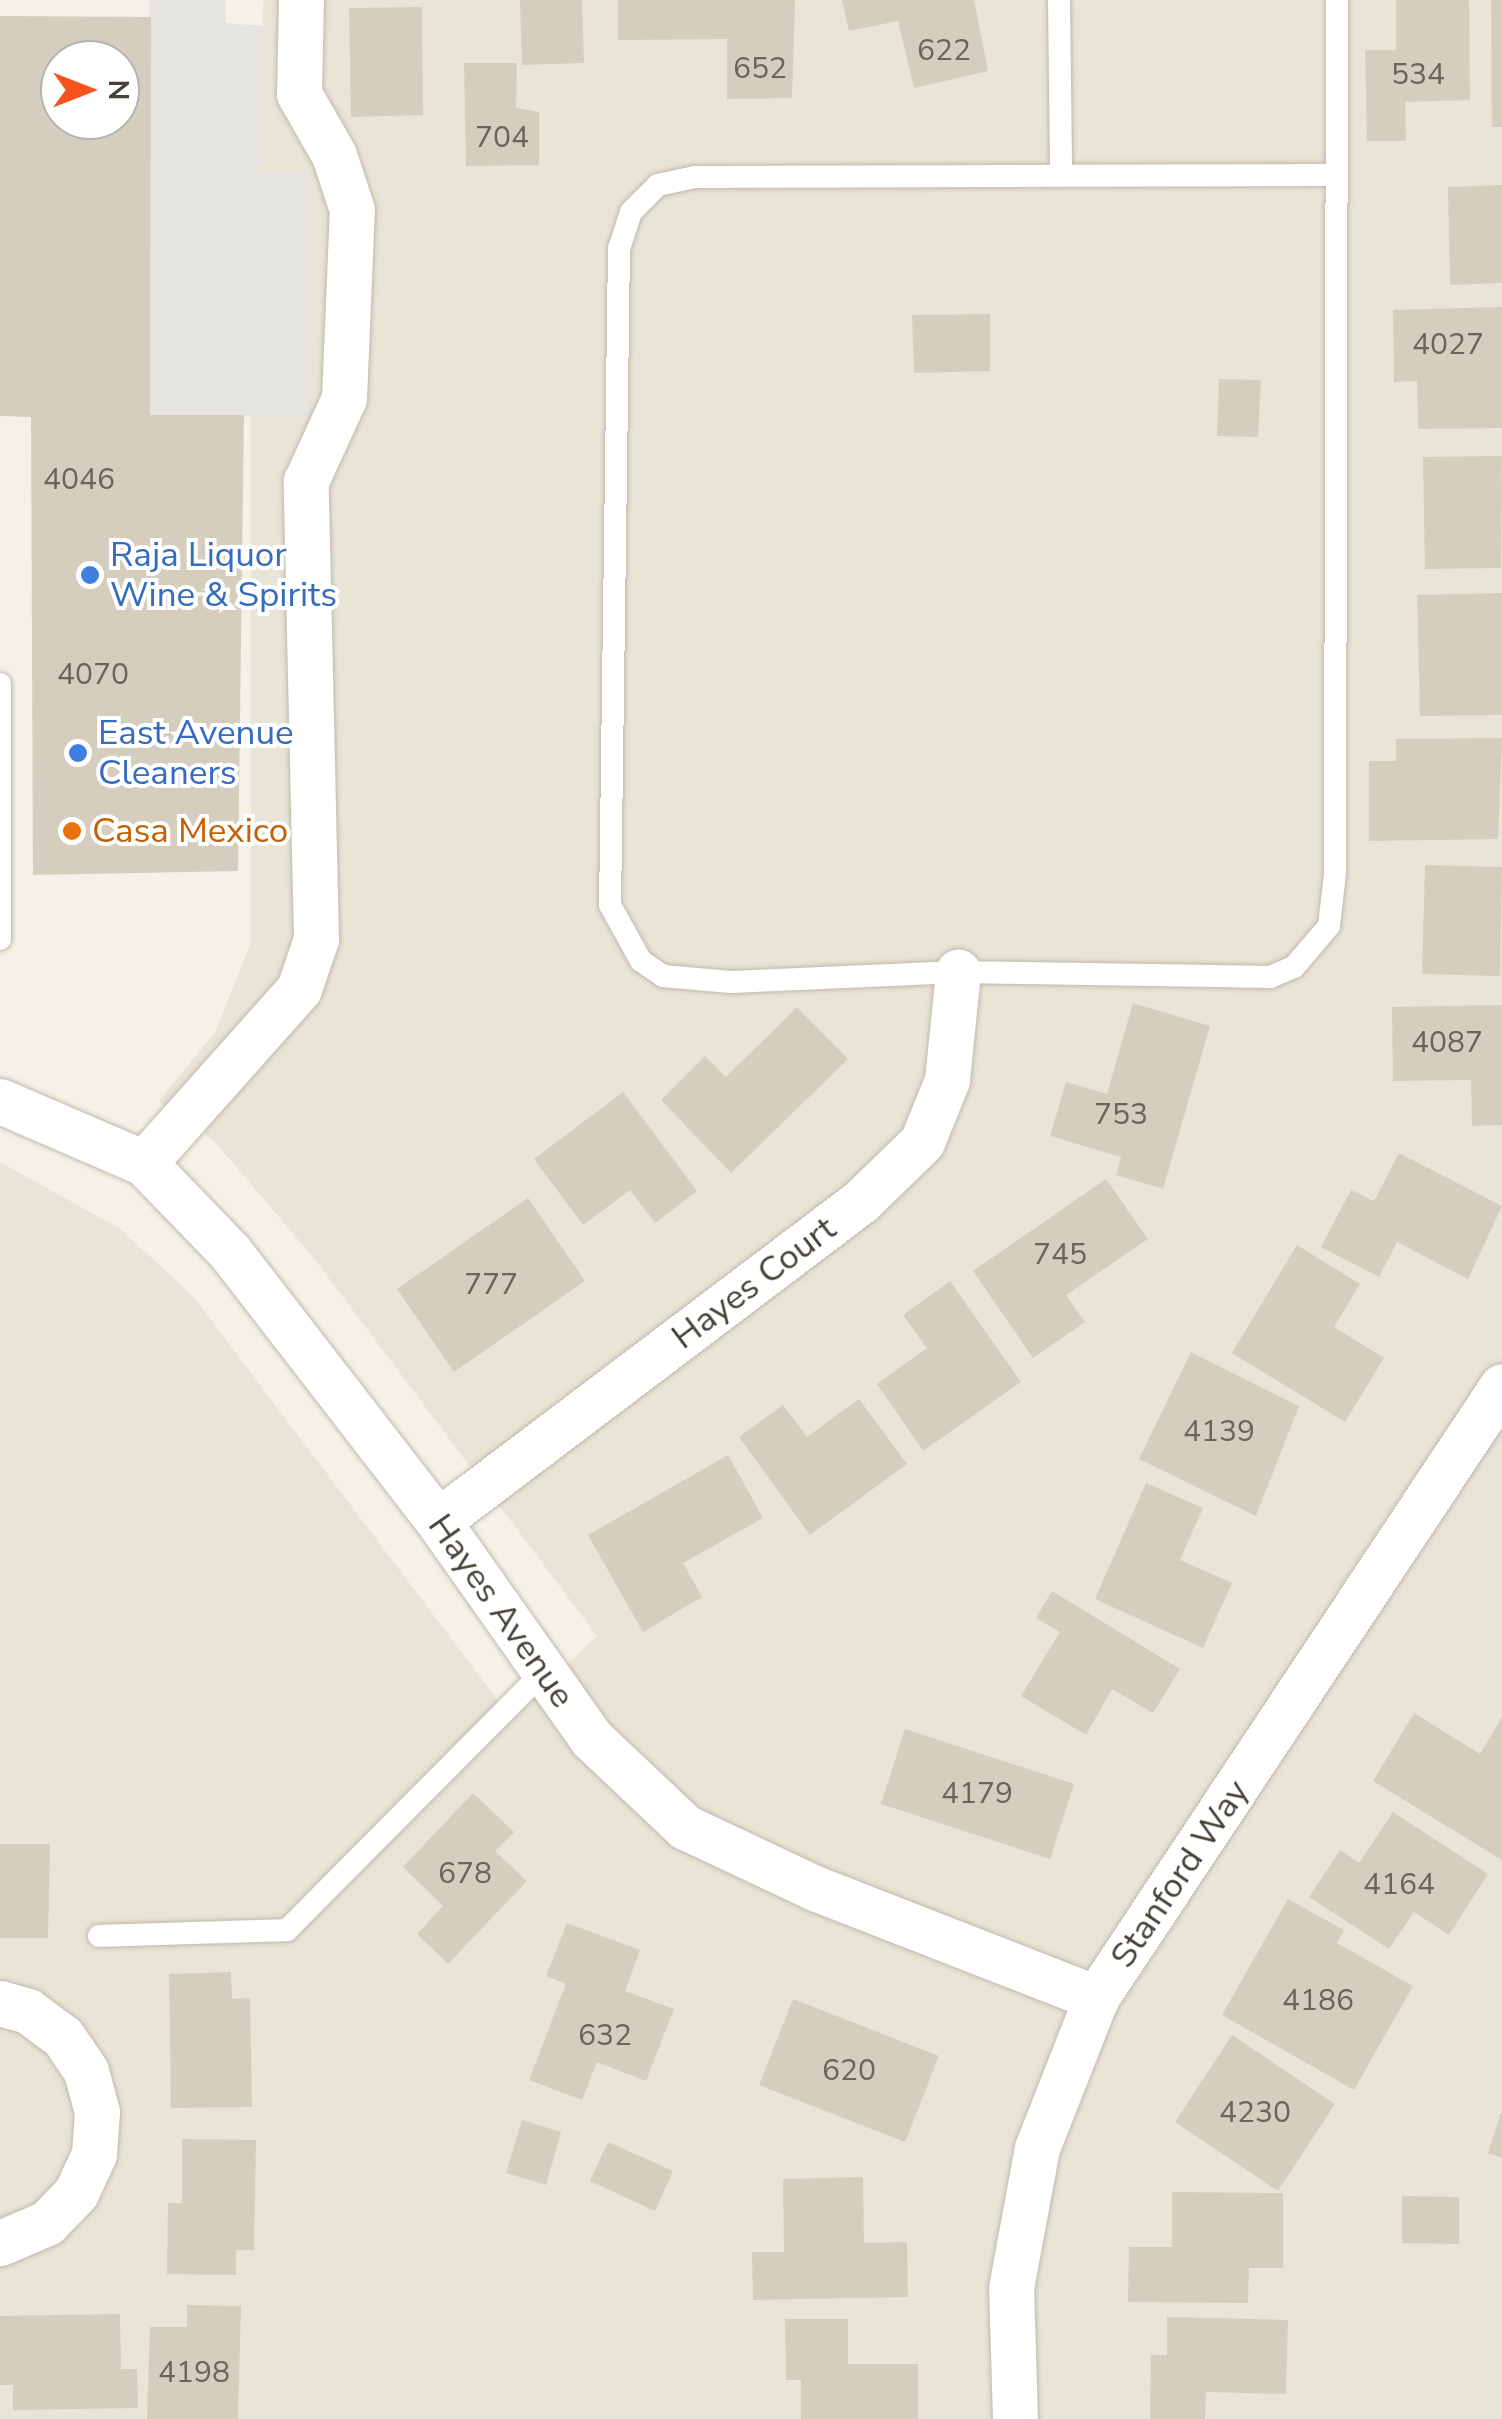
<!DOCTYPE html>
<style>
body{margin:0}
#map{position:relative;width:1502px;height:2419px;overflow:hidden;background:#f4f1e8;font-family:"Nunito Sans",sans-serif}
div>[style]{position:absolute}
.residential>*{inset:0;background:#e8e4d6}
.parking>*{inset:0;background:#e5e4e0}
.building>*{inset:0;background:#d5cebe}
.roads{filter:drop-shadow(0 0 2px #bfbaab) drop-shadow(0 0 2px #bfbaab)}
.lane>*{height:22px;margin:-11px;padding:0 11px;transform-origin:11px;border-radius:11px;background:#fff}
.street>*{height:45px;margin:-22.5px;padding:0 22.5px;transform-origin:22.5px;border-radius:22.5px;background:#fff}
.dots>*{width:28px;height:28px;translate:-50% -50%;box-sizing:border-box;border:5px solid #fff;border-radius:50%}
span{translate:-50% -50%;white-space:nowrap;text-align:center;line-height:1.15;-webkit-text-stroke:8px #fff;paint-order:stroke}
.number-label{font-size:30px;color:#6a6559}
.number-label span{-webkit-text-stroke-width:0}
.shop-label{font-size:35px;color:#366cbe}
.left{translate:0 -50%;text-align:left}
.food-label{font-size:35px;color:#c56008}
.street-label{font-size:35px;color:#474237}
.north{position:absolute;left:40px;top:40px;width:100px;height:100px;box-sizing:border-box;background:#fff;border:2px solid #b5b3af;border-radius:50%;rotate:90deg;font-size:28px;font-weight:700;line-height:40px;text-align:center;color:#474237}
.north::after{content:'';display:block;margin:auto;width:35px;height:45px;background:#f7521c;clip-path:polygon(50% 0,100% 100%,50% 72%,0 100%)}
</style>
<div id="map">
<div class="residential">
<div style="clip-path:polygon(263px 0,1502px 0,1502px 2419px,0 2419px,0 1162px,119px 1228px,194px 1297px,511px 1718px,597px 1636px,313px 1257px,215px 1142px,159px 1101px,215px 1032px,251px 942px,251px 416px,310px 416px,310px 172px,261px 173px)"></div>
</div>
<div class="parking">
<div style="clip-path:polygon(149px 0,225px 0,226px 23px,263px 26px,261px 172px,310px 171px,311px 416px,150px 415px)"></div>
</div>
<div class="building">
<div style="clip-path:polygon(520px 0,582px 0,584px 63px,522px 65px)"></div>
<div style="clip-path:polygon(618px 0,795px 0,792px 98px,727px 99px,727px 39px,618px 40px)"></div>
<div style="clip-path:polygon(842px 0,974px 0,988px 71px,914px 88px,898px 21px,849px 31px)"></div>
<div style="clip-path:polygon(1396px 0,1469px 0,1470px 100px,1405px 102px,1406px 141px,1367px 141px,1365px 50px,1396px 50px)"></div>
<div style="clip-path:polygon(1491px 0,1502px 0,1502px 127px,1492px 127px)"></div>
<div style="clip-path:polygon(422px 7px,423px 115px,351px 117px,349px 8px)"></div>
<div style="clip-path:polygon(evenodd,0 16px,151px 17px,150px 415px,244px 415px,238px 871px,33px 875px,31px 417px,0 416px,0 16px,60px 60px,120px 60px,120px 120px,60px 120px,60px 60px)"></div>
<div style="clip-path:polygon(464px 63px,517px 63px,516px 108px,539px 112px,539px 165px,466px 166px)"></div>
<div style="clip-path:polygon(1502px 185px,1502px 283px,1450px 285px,1448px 187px)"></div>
<div style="clip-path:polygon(1502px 307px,1502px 428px,1418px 429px,1417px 381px,1394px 382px,1393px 310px)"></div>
<div style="clip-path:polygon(990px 314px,990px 371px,914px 373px,912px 315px)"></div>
<div style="clip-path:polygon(1219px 379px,1261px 380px,1258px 437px,1217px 436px)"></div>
<div style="clip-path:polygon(1502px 456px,1501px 568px,1425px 569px,1423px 457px)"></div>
<div style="clip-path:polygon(1502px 593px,1502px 715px,1420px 716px,1417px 595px)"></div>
<div style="clip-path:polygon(1502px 738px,1498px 839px,1369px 841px,1369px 761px,1396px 761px,1396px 739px)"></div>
<div style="clip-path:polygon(1425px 865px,1502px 867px,1500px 976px,1422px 974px)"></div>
<div style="clip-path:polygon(1133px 1003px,1210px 1026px,1163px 1189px,1116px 1175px,1121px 1157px,1050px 1136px,1066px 1082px,1107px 1094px)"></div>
<div style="clip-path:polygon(1502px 1005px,1502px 1125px,1472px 1126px,1471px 1080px,1393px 1081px,1392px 1007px)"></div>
<div style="clip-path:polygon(797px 1007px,848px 1059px,731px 1173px,661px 1100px,705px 1056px,726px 1077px)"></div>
<div style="clip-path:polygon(623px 1092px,697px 1191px,655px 1223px,630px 1190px,583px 1225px,534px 1159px)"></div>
<div style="clip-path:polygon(1399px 1153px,1502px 1206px,1468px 1279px,1397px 1242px,1379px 1277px,1321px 1247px,1351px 1190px,1374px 1201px)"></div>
<div style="clip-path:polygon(1106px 1179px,1148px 1239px,1066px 1295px,1085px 1322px,1033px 1358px,973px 1271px)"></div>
<div style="clip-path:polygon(528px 1198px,585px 1281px,454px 1372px,397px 1289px)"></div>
<div style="clip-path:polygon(1297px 1245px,1360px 1284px,1334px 1327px,1384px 1358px,1345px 1422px,1232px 1353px)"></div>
<div style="clip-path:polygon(950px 1281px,1021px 1382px,923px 1451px,877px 1384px,927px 1348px,903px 1315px)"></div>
<div style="clip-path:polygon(1191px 1352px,1299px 1406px,1256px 1516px,1139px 1459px)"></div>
<div style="clip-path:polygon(859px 1399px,907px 1464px,810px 1535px,739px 1437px,783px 1405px,807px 1437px)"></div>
<div style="clip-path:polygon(728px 1455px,763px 1518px,683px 1563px,702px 1597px,643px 1632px,588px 1535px)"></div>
<div style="clip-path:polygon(1146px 1483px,1203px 1508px,1180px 1560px,1232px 1583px,1203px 1648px,1095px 1599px)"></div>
<div style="clip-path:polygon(1052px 1591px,1180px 1669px,1153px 1713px,1112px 1689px,1086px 1735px,1021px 1696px,1060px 1632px,1036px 1618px)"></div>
<div style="clip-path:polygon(1414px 1713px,1480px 1754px,1502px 1717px,1502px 1860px,1373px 1781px)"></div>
<div style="clip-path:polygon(905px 1729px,1074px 1784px,1050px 1859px,881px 1804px)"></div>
<div style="clip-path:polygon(473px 1793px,514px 1832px,495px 1851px,527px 1881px,448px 1964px,417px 1934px,443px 1906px,403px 1867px)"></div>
<div style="clip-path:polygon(1393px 1812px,1488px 1874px,1449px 1935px,1414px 1912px,1389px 1949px,1309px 1897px,1340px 1850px,1359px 1863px)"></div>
<div style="clip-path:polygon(0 1844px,50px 1844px,48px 1938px,0 1938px)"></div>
<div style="clip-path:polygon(1288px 1899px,1344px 1930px,1337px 1943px,1413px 1986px,1354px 2090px,1222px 2015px)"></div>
<div style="clip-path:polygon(567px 1923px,640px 1950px,625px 1991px,674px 2009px,646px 2081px,597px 2062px,582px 2100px,529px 2080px,566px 1984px,546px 1976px)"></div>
<div style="clip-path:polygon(231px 1972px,232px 1999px,250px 1998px,252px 2107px,171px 2108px,169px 1974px)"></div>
<div style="clip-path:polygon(793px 1999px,939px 2056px,905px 2142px,759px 2085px)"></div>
<div style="clip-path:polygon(1232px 2035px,1335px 2104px,1278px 2191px,1175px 2122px)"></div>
<div style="clip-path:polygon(1501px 2113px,1502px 2113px,1502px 2158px,1488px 2153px)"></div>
<div style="clip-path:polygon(522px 2120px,561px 2132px,546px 2185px,506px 2173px)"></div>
<div style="clip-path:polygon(182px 2139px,256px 2140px,254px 2250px,236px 2250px,236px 2275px,167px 2274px,168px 2203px,182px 2203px)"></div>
<div style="clip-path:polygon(608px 2142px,673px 2171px,655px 2211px,590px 2181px)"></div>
<div style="clip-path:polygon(863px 2177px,864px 2243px,907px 2242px,908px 2297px,753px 2300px,752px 2252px,784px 2252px,783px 2179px)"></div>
<div style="clip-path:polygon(1172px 2192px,1283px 2193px,1283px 2268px,1249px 2268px,1248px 2303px,1128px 2302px,1129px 2247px,1172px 2247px)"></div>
<div style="clip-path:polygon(1402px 2196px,1459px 2197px,1459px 2244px,1402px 2243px)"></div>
<div style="clip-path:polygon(187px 2305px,241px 2306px,238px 2419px,147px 2419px,150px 2327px,187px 2327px)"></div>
<div style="clip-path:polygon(120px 2314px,121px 2369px,137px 2369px,138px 2408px,13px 2410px,13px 2385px,0 2385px,0 2316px)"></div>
<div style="clip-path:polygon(1167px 2317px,1288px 2320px,1286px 2394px,1206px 2392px,1205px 2419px,1150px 2419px,1151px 2355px,1167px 2355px)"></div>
<div style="clip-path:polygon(785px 2319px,848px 2319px,848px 2364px,918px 2364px,918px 2419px,801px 2419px,801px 2380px,786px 2380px)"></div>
</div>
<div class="roads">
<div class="lane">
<div style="left:1059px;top:0;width:171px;rotate:89.3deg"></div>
<div style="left:1336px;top:175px;width:641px;rotate:179.82deg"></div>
<div style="left:695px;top:177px;width:38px;rotate:168deg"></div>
<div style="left:658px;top:185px;width:38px;rotate:135deg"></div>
<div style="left:631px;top:212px;width:38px;rotate:108deg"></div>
<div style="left:619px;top:248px;width:657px;rotate:90.78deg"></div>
<div style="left:610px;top:905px;width:64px;rotate:61deg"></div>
<div style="left:641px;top:961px;width:27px;rotate:34deg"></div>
<div style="left:663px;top:976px;width:68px;rotate:5deg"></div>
<div style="left:731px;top:982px;width:227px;rotate:-2.5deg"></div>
<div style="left:958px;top:972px;width:312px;rotate:0.9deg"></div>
<div style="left:1270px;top:977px;width:26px;rotate:-23deg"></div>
<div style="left:1294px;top:967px;width:54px;rotate:-49.5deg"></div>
<div style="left:1329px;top:926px;width:53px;rotate:-83.5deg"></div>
<div style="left:1335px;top:873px;width:873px;rotate:-89.87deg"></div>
<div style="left:0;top:684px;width:255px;rotate:90deg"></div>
<div style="left:99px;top:1936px;width:188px;rotate:-1.8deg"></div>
<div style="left:287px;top:1930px;width:365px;rotate:-45.2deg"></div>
</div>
<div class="street">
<div style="left:0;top:1101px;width:157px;rotate:23.3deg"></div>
<div style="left:144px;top:1163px;width:124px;rotate:46deg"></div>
<div style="left:230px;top:1252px;width:340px;rotate:52.3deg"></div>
<div style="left:438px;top:1521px;width:267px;rotate:54.8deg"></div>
<div style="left:592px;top:1739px;width:128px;rotate:43.4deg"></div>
<div style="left:685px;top:1827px;width:146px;rotate:25.2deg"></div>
<div style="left:817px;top:1889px;width:300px;rotate:21.3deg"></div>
<div style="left:144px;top:1163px;width:233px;rotate:-48.3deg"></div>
<div style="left:299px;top:989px;width:53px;rotate:-71.2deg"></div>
<div style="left:316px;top:939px;width:458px;rotate:-91.3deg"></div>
<div style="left:306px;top:481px;width:91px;rotate:-65.4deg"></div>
<div style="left:344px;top:398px;width:188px;rotate:-87.6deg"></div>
<div style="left:352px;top:210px;width:58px;rotate:-108.1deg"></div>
<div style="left:334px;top:155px;width:70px;rotate:-119.8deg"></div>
<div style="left:299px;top:94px;width:94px;rotate:-88.8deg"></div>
<div style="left:438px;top:1521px;width:529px;rotate:-37.09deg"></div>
<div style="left:860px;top:1202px;width:86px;rotate:-44.1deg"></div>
<div style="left:922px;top:1142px;width:67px;rotate:-68deg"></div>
<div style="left:947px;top:1080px;width:109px;rotate:-84.2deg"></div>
<div style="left:0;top:2003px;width:29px;rotate:16deg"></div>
<div style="left:28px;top:2011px;width:44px;rotate:36.6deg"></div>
<div style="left:63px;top:2037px;width:41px;rotate:55.9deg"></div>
<div style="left:86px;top:2071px;width:42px;rotate:75deg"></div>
<div style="left:97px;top:2112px;width:42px;rotate:94.1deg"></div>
<div style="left:94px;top:2154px;width:43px;rotate:114.8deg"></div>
<div style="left:76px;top:2193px;width:42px;rotate:134deg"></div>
<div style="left:47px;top:2223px;width:51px;rotate:156.9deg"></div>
<div style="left:1015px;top:2419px;width:131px;rotate:-91.7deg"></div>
<div style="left:1011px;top:2288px;width:142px;rotate:-79.5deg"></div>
<div style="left:1037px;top:2148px;width:161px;rotate:-68.5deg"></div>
<div style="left:1096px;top:1998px;width:734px;rotate:-56.44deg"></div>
</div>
</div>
<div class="dots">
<div style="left:90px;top:575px;background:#3f7fe0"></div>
<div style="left:78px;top:753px;background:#3f7fe0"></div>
<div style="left:72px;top:831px;background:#e8710a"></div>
</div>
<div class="number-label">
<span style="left:944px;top:51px">622</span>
<span style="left:760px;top:69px">652</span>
<span style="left:1418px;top:75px">534</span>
<span style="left:502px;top:138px">704</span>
<span style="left:1448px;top:345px">4027</span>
<span style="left:79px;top:480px">4046</span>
<span style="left:93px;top:675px">4070</span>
<span style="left:1447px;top:1043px">4087</span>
<span style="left:1121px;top:1115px">753</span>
<span style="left:1060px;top:1255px">745</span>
<span style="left:491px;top:1285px">777</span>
<span style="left:1219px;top:1432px">4139</span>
<span style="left:977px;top:1794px">4179</span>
<span style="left:465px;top:1874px">678</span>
<span style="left:1399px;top:1885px">4164</span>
<span style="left:1318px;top:2001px">4186</span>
<span style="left:605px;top:2036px">632</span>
<span style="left:849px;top:2071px">620</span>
<span style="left:1255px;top:2113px">4230</span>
<span style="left:194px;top:2373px">4198</span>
</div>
<div class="shop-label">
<span class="left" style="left:110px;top:575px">Raja Liquor<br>Wine &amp; Spirits</span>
<span class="left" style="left:98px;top:753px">East Avenue<br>Cleaners</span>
</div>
<div class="food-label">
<span class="left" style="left:92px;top:831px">Casa Mexico</span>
</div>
<div class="street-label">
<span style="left:754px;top:1283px;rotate:-37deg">Hayes Court</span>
<span style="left:501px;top:1611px;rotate:55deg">Hayes Avenue</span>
<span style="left:1180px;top:1874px;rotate:-56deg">Stanford Way</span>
</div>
<div class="north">N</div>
</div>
